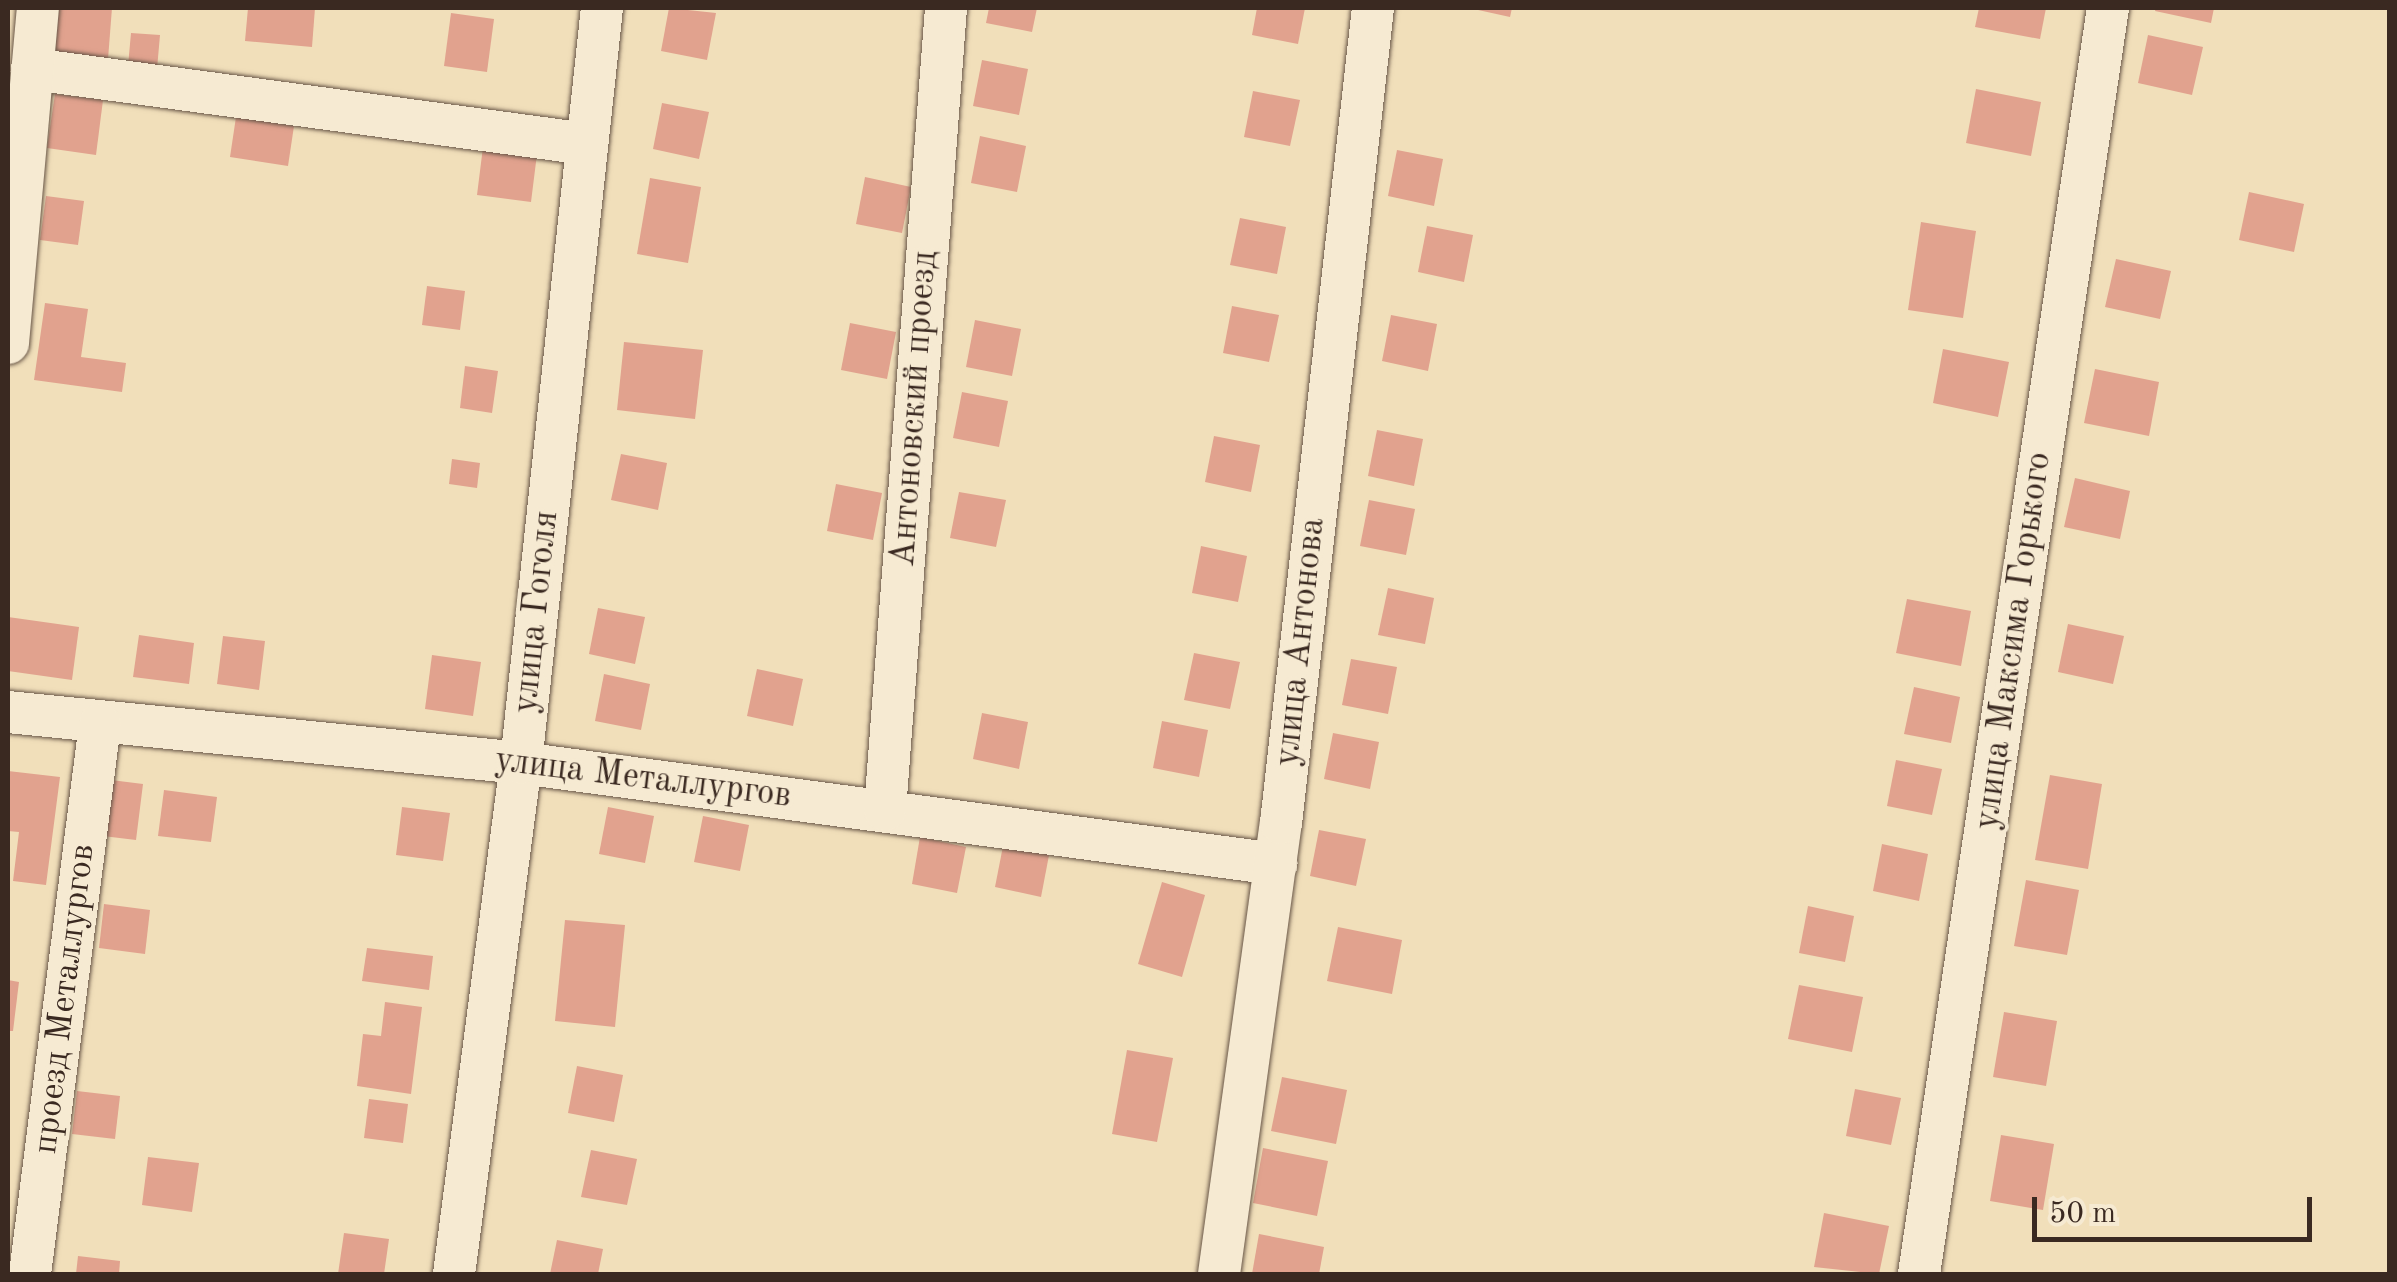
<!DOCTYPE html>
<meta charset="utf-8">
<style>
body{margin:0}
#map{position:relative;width:2397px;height:1282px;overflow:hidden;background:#f1dfba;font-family:"Old Standard TT",serif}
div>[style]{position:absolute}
.building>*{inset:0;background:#e1a28e}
.roads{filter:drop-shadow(0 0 2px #685647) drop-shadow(0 0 2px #685647)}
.minor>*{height:42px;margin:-21px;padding:0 21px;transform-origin:21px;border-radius:21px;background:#f6ead2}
span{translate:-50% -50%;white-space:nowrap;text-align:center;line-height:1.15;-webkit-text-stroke:8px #f6ead2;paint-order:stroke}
.street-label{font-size:35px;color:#3a2921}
.frame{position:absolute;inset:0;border:10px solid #3a2921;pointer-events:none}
.scale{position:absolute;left:2032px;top:1197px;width:280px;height:45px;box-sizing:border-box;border:5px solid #3a2921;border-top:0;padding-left:12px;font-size:30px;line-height:35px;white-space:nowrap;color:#3a2921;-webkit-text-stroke:8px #f6ead2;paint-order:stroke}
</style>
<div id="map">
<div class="building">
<div style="clip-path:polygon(59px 8px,112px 8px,108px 59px,55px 54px)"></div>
<div style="clip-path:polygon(248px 8px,315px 8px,312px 47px,245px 41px)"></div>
<div style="clip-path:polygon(669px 8px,716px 13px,707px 60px,661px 51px)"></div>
<div style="clip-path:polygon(989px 8px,1037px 8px,1032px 32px,986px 23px)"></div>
<div style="clip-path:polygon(1257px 8px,1305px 8px,1298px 44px,1252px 35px)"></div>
<div style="clip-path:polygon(1469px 8px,1512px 8px,1510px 17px)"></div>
<div style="clip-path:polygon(1979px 8px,2046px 8px,2040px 39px,1975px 27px)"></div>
<div style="clip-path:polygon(2156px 8px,2214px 8px,2211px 23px,2155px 11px)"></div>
<div style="clip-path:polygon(451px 13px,494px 19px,487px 72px,444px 66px)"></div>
<div style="clip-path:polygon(131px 33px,160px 35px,157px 69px,128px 66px)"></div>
<div style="clip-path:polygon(2148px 35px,2203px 47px,2192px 95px,2138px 83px)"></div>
<div style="clip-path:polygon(982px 60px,1028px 69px,1019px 115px,973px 106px)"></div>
<div style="clip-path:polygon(1976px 89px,2041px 102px,2031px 156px,1966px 143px)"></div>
<div style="clip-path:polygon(1253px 91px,1300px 100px,1290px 146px,1244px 137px)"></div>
<div style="clip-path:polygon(55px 94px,103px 100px,96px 155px,47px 148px)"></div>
<div style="clip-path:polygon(662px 103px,709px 112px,699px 159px,653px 149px)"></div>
<div style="clip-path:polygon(236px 117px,294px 126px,288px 166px,230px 157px)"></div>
<div style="clip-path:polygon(980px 136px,1026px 146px,1017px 192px,971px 183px)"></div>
<div style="clip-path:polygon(483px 147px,537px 154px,531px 202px,477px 195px)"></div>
<div style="clip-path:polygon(1397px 150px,1443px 159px,1434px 206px,1388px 196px)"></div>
<div style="clip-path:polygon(865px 177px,911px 187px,902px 233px,856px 224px)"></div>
<div style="clip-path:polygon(650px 178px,701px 187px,688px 263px,637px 254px)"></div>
<div style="clip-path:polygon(2249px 192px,2304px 204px,2294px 252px,2239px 240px)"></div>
<div style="clip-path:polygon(46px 196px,84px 201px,78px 245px,40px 240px)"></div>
<div style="clip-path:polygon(1240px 218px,1286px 227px,1277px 274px,1230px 265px)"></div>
<div style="clip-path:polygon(1921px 222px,1976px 231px,1963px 318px,1908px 310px)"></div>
<div style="clip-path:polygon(1427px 226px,1473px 235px,1464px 282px,1418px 272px)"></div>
<div style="clip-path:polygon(2116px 259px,2171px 271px,2160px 319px,2105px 307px)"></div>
<div style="clip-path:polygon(427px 286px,465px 291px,460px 330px,422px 325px)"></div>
<div style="clip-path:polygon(45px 303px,88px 309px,81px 357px,126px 363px,122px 392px,34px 380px)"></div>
<div style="clip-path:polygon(1232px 306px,1279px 315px,1269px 362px,1223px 353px)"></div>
<div style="clip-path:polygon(1391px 315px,1437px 324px,1428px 371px,1382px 361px)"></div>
<div style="clip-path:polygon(975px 320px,1021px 329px,1012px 376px,966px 367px)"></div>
<div style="clip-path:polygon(850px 323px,896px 332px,887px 379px,841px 370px)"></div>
<div style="clip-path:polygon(624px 342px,703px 350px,695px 419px,617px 410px)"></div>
<div style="clip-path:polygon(1943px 349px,2009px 362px,1998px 417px,1933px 403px)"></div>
<div style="clip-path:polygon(465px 366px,498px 371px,492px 413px,460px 408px)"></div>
<div style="clip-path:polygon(2095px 369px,2159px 382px,2149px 436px,2084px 423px)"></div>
<div style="clip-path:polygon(962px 392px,1008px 401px,999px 447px,953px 438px)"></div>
<div style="clip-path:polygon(1377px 430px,1423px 439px,1414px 486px,1368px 476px)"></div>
<div style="clip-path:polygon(1214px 436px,1260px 445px,1251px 492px,1205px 482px)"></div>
<div style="clip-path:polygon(621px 454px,667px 463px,658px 510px,611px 500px)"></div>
<div style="clip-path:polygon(452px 459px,480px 463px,477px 488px,449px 484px)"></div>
<div style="clip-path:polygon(2075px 478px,2130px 491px,2120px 539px,2064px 527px)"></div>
<div style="clip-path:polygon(836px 484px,882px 493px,873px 540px,827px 531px)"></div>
<div style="clip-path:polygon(959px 492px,1006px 500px,996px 547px,950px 538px)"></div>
<div style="clip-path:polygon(1369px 500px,1415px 509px,1406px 555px,1360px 546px)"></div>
<div style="clip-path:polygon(1201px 546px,1247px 556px,1238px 602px,1192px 593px)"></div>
<div style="clip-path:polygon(1388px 588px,1434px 598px,1425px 644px,1378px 635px)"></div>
<div style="clip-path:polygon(1907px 599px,1971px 611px,1961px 666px,1896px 653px)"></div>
<div style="clip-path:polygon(598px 608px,645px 617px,635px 664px,589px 654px)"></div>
<div style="clip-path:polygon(8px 617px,79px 627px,72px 680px,8px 671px)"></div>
<div style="clip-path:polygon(2068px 624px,2124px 636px,2113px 684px,2058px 672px)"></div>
<div style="clip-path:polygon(139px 635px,194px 643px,189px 684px,133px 677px)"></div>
<div style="clip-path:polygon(223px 636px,265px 641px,259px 690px,217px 684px)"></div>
<div style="clip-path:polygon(1194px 653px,1240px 662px,1230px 709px,1184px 700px)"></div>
<div style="clip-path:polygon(432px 655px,481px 662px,473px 716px,425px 709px)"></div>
<div style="clip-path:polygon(1351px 659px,1397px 667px,1388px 714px,1342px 705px)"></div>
<div style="clip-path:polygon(757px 669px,803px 679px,793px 726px,747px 716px)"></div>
<div style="clip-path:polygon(604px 674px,650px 684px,641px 730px,595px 721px)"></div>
<div style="clip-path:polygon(1914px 687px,1960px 697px,1951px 743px,1904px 734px)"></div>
<div style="clip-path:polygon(982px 713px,1028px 722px,1019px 769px,973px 759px)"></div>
<div style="clip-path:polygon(1162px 721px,1208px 730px,1199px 777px,1153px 768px)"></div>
<div style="clip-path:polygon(1333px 733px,1379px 742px,1370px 789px,1324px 779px)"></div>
<div style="clip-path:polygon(1896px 760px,1942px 769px,1932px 815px,1887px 806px)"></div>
<div style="clip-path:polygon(8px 771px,60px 777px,46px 885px,13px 881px,19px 832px,8px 831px)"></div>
<div style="clip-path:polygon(2050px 775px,2102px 784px,2088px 869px,2035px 860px)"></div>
<div style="clip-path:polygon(111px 780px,143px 784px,136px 840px,103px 836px)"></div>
<div style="clip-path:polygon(164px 790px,217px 797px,211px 842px,158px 836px)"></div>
<div style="clip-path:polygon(402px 807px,450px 813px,443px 861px,396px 855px)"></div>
<div style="clip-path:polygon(608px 807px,654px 816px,645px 863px,599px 854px)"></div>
<div style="clip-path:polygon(703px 816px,749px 825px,740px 871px,694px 862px)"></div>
<div style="clip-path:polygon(1319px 830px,1366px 839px,1356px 886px,1310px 876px)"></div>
<div style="clip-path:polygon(920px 837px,966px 847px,957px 893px,912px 884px)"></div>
<div style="clip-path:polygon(1004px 841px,1050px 850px,1041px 897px,995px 887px)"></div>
<div style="clip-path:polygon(1882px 844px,1928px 854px,1919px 901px,1873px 891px)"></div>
<div style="clip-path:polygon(2026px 880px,2079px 890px,2067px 955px,2014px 946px)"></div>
<div style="clip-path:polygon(1162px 882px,1205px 895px,1182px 977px,1138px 964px)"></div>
<div style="clip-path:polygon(104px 904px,150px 910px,145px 954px,99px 948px)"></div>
<div style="clip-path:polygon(1808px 906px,1854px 916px,1845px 962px,1799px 953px)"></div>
<div style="clip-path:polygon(565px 920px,625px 925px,615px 1027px,555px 1021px)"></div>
<div style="clip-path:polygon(1338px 927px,1402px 940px,1392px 994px,1327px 981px)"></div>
<div style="clip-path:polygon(367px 948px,433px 956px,429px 990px,362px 981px)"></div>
<div style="clip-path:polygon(8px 980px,19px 982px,13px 1031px,8px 1031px)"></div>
<div style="clip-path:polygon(1799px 985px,1863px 997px,1852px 1052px,1788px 1039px)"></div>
<div style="clip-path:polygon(385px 1002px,422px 1007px,411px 1094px,357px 1086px,363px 1034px,381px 1036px)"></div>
<div style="clip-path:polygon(2004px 1012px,2057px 1021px,2046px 1086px,1993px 1077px)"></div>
<div style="clip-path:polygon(1127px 1050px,1173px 1058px,1157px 1142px,1112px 1134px)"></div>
<div style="clip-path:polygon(577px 1066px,623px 1075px,614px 1122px,568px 1113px)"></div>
<div style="clip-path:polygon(1282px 1077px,1347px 1090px,1336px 1144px,1271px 1131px)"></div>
<div style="clip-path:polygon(1855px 1089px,1901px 1098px,1891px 1145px,1846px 1136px)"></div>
<div style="clip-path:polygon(77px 1091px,120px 1096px,115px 1139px,72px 1134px)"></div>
<div style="clip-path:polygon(369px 1099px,408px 1104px,403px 1143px,364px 1138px)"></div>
<div style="clip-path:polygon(2001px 1135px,2054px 1144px,2043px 1210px,1990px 1201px)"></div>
<div style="clip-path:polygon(1263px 1148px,1328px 1161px,1317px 1216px,1253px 1203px)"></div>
<div style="clip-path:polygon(591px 1150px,637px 1159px,627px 1205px,581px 1197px)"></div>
<div style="clip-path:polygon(148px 1157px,199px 1163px,192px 1212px,142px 1205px)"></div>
<div style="clip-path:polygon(1824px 1213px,1889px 1226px,1879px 1274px,1814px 1267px)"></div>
<div style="clip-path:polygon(344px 1233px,389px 1239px,384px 1274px,338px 1274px)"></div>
<div style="clip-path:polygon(1259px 1234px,1324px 1247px,1319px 1274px,1252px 1274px)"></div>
<div style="clip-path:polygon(557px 1240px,603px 1249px,598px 1274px,550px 1274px)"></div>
<div style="clip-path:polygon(78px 1256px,120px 1261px,119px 1274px,76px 1274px)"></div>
</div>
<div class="roads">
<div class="minor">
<div style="left:32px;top:69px;width:560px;rotate:7.7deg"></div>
<div style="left:8px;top:343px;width:336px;rotate:-84.9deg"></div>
<div style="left:8px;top:712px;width:516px;rotate:5.68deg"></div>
<div style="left:521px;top:763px;width:762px;rotate:7.62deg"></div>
<div style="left:885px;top:810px;width:804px;rotate:-85.65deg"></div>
<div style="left:30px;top:1274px;width:554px;rotate:-82.75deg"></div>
<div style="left:454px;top:1274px;width:515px;rotate:-82.53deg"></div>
<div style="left:521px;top:763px;width:759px;rotate:-83.88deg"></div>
<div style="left:1219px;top:1274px;width:455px;rotate:-82.2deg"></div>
<div style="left:1281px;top:823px;width:820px;rotate:-83.56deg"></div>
<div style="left:1919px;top:1274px;width:1280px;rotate:-81.51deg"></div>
</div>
</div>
<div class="street-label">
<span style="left:915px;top:409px;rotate:-86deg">Антоновский проезд</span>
<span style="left:537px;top:612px;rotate:-84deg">улица Гоголя</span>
<span style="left:2014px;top:641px;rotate:-82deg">улица Максима Горького</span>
<span style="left:1301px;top:642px;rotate:-84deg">улица Антонова</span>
<span style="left:643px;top:779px;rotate:7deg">улица Металлургов</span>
<span style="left:65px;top:999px;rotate:-83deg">проезд Металлургов</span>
</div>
<div class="frame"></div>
<div class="scale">50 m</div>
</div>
